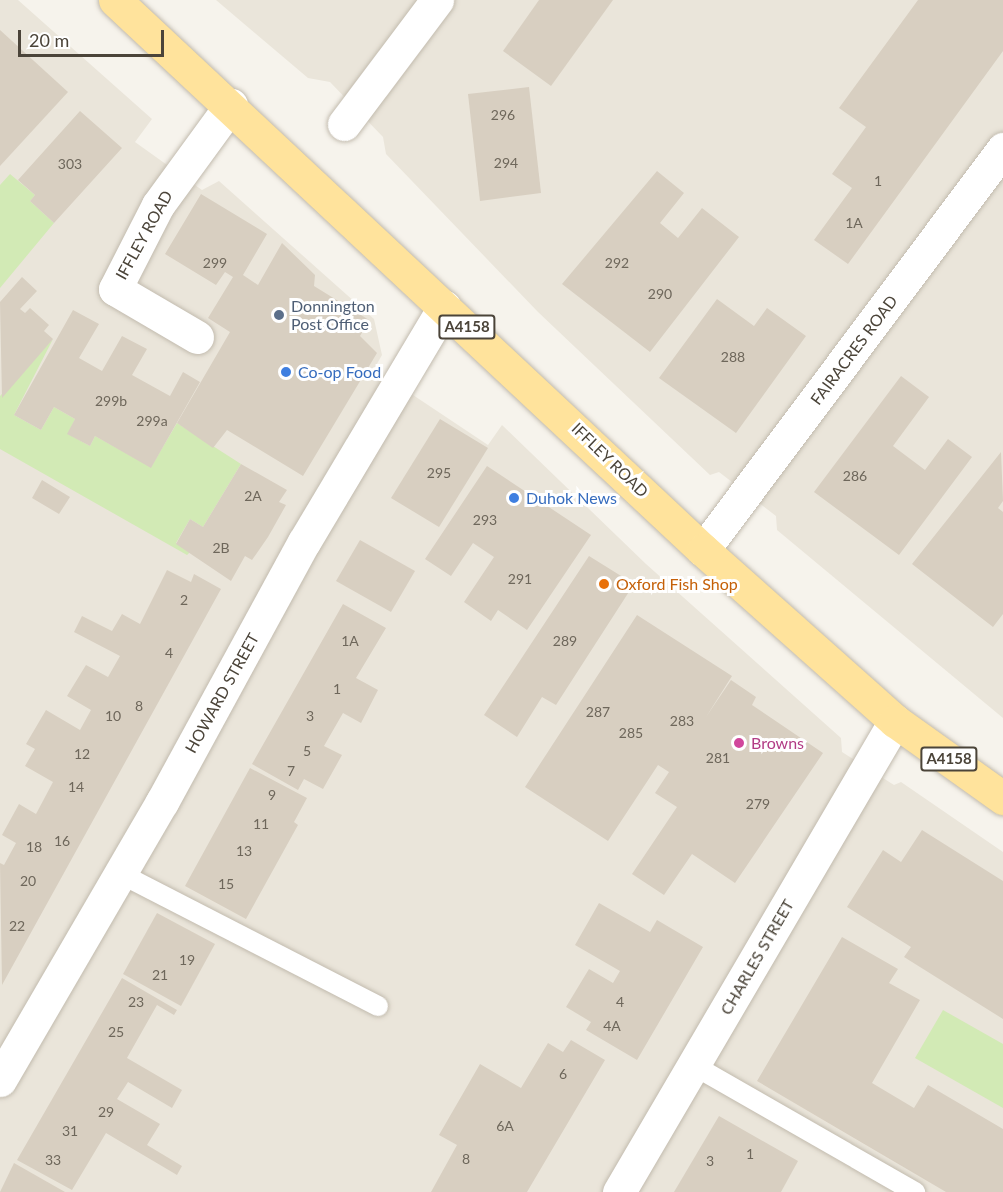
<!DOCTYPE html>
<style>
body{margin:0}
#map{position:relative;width:1003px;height:1192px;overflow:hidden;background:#f6f3ec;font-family:Lato,sans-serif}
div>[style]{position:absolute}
.residential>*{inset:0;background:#eae5da}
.green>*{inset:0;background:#d2eab5}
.building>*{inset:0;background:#d8cfc1}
.roads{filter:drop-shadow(0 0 2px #c2bbae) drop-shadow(0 0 2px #c2bbae)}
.lane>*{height:20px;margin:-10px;padding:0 10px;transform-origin:10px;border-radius:10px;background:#fff}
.street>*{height:33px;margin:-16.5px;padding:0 16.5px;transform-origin:16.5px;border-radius:16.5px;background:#fff}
.primary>*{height:33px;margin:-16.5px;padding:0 16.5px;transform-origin:16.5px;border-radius:16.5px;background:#ffe39c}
.dots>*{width:16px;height:16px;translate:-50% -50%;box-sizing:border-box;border:3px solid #fff;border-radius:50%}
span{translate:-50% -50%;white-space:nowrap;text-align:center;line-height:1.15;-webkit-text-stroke:6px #fff;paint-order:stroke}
.number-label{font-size:14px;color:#6e675b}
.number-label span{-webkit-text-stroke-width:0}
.shield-label span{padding:2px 4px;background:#fff;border:2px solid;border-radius:4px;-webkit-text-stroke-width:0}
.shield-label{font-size:15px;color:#4b4439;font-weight:700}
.street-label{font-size:16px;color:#4b4439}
.service-label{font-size:16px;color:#4e5e75}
.left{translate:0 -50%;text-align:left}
.shop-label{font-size:16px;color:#366cbe}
.food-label{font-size:16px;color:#c56008}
.hotel-label{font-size:16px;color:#b23c85}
.scale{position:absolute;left:18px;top:30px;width:146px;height:27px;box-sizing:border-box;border:3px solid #4b4439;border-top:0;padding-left:8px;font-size:18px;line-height:21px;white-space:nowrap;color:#4b4439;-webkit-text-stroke:4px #fff;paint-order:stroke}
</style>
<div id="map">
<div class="residential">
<div style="clip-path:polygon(0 0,18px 0,152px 119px,135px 142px,202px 190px,219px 181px,374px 319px,382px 355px,374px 369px,488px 445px,502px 425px,646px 564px,841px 738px,842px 752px,894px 785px,901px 782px,1003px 852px,1003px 1192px,0 1192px)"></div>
<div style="clip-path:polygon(216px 0,1003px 0,1003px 718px,777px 530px,776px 516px,719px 472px,710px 475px,538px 312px,386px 154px,383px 137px,330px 82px,308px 78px)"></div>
</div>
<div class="green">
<div style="clip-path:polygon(10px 174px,35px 195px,30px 201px,54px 223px,0 288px,0 185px)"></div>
<div style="clip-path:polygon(53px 339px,14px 415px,41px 430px,54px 407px,75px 419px,68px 434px,90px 446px,95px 436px,151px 467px,177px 423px,241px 464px,203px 527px,190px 519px,176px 543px,190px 552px,187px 555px,0 449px,0 396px)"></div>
<div style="clip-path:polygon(943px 1010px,1003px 1044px,1003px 1108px,915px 1058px)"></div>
</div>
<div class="building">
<div style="clip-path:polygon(539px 0,613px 0,551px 86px,503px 51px)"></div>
<div style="clip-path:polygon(918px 0,1003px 0,1003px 51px,848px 264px,814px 240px,852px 188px,832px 174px,866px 127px,839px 108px)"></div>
<div style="clip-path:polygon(0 30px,68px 92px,0 166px)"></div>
<div style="clip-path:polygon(529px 87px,541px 193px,480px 201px,468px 94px)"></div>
<div style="clip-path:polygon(80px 111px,122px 148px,54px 223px,30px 201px,35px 195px,18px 180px)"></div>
<div style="clip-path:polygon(657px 171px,684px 193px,660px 223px,678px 238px,702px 208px,739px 237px,650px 352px,562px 284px)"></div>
<div style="clip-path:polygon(201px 194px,267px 234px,243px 275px,258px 285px,282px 243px,315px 275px,314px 286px,369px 320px,360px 336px,377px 353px,303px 476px,227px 430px,213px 448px,177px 423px,230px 332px,208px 318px,233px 277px,225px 272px,216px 285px,165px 254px)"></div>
<div style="clip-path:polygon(22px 277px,37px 291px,20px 309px,25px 313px,30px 308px,49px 325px,44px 331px,53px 339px,2px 398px,0 302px)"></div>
<div style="clip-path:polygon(717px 299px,754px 326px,767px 308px,806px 336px,736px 433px,659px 378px)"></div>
<div style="clip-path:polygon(73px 310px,99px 324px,79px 358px,102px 371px,122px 336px,147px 349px,132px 375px,170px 396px,183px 372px,200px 382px,151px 468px,95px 436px,90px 446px,67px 434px,75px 419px,54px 407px,41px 430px,14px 415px)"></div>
<div style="clip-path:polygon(901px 376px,929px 397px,893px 446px,925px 470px,948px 439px,972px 457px,899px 555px,814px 492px)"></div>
<div style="clip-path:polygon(440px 419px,488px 448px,439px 527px,391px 498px)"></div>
<div style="clip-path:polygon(1001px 452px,1003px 501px,998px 508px,1003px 512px,1003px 614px,993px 627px,912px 564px)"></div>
<div style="clip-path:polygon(241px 464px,287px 490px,279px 502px,286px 505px,268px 537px,252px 560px,245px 556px,231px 581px,176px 544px,190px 519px,203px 527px)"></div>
<div style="clip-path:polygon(487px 466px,591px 535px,527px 630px,498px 610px,491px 621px,464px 602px,494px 557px,473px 543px,451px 576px,425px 559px)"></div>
<div style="clip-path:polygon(42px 480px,70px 497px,59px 514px,32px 498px)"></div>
<div style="clip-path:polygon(360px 540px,415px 571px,391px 612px,336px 581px)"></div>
<div style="clip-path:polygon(589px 556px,634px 584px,556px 705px,542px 697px,517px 737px,484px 715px)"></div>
<div style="clip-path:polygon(167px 570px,191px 582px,194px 574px,221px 589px,2px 985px,0 863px,4px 865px,16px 843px,2px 835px,19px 804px,36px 814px,53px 782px,25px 766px,35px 749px,26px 744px,46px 710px,80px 730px,91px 710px,67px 696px,86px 665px,108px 677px,120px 656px,74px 632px,82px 616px,112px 631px,122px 614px,140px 624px)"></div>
<div style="clip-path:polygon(343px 604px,386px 628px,356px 678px,378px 690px,361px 723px,343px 713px,324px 746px,342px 755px,323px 789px,304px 779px,298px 790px,252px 764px)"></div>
<div style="clip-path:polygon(637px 615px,732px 676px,706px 717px,731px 680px,756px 697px,752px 705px,823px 753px,735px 883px,692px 854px,664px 895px,632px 874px,677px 807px,655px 793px,669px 772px,658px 765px,608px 841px,525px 787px)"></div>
<div style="clip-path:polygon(250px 768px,307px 798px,294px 822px,298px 825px,246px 919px,185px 886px)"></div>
<div style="clip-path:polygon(922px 830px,1003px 881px,1003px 1019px,904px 957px,911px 947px,847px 907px,883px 850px,901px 862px)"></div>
<div style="clip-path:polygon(599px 903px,650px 932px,657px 920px,703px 947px,637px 1060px,586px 1030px,591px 1022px,566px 1007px,589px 969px,613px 983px,620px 971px,575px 945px)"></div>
<div style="clip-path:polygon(157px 913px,215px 944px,181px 1006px,123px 974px)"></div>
<div style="clip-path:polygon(842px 937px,898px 969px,889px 983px,920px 1000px,872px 1083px,914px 1108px,928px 1085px,1003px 1129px,1003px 1192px,946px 1192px,757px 1081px)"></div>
<div style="clip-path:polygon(122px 978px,177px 1010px,174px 1015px,157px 1005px,127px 1058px,182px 1090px,172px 1108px,128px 1082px,117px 1099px,160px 1124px,147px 1145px,182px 1166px,177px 1175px,106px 1133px,72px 1190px,17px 1160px)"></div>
<div style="clip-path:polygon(571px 1040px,605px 1060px,527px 1192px,431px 1192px,457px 1145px,439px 1135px,480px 1064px,521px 1088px,548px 1043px,563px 1052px)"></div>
<div style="clip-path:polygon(719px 1116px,798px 1161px,781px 1192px,674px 1192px)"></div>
<div style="clip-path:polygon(14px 1163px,65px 1192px,0 1192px)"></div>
</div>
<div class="roads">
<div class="lane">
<div style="left:121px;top:874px;width:289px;rotate:27.2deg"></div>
<div style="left:693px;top:1065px;width:256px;rotate:29.8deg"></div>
</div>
<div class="street">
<div style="left:344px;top:124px;width:155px;rotate:-53.1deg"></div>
<div style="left:197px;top:337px;width:95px;rotate:-149.7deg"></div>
<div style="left:115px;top:289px;width:94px;rotate:-62.9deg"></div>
<div style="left:158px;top:205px;width:124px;rotate:-53.9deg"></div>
<div style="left:703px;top:550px;width:501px;rotate:-53.2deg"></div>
<div style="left:0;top:1080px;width:322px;rotate:-59.8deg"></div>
<div style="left:162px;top:802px;width:296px;rotate:-61.4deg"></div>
<div style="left:304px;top:542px;width:274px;rotate:-59.2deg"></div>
<div style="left:619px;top:1192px;width:546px;rotate:-59.63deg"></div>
</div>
<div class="primary">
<div style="left:115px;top:0;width:805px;rotate:43.09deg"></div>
<div style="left:703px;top:550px;width:257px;rotate:41.7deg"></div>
<div style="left:895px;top:721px;width:133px;rotate:35.5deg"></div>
</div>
</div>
<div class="dots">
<div style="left:279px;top:315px;background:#5c6f8a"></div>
<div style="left:286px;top:372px;background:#3f7fe0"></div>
<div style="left:514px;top:498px;background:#3f7fe0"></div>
<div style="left:604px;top:584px;background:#e8710a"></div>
<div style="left:739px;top:743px;background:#d1479c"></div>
</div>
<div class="number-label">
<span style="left:503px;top:115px">296</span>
<span style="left:506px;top:163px">294</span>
<span style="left:70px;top:164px">303</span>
<span style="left:878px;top:181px">1</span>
<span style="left:854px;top:223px">1A</span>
<span style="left:215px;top:263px">299</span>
<span style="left:617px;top:263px">292</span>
<span style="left:660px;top:294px">290</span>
<span style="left:733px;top:357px">288</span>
<span style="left:111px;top:401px">299b</span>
<span style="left:152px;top:421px">299a</span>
<span style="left:439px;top:473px">295</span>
<span style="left:855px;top:476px">286</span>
<span style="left:253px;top:496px">2A</span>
<span style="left:485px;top:520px">293</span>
<span style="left:221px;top:548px">2B</span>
<span style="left:520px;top:579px">291</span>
<span style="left:184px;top:600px">2</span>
<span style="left:350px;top:641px">1A</span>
<span style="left:565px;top:641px">289</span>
<span style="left:169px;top:653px">4</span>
<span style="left:337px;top:689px">1</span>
<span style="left:139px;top:706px">8</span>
<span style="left:598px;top:712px">287</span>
<span style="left:113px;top:716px">10</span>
<span style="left:310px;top:716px">3</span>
<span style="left:682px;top:721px">283</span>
<span style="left:631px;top:733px">285</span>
<span style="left:307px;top:751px">5</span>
<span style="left:82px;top:754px">12</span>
<span style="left:718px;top:758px">281</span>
<span style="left:291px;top:771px">7</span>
<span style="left:76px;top:787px">14</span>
<span style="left:272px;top:795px">9</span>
<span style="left:758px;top:804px">279</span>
<span style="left:261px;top:824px">11</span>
<span style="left:62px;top:841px">16</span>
<span style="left:34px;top:847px">18</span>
<span style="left:244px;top:851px">13</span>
<span style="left:28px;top:881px">20</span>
<span style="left:226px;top:884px">15</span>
<span style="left:17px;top:926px">22</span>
<span style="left:187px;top:960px">19</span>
<span style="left:160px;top:975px">21</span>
<span style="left:136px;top:1002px">23</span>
<span style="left:620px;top:1002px">4</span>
<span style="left:612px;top:1026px">4A</span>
<span style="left:116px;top:1032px">25</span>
<span style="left:563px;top:1074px">6</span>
<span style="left:106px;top:1112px">29</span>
<span style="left:505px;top:1126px">6A</span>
<span style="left:70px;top:1131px">31</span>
<span style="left:750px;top:1154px">1</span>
<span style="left:466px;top:1159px">8</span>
<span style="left:53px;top:1160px">33</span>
<span style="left:710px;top:1161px">3</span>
</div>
<div class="shield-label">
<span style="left:467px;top:327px">A4158</span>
<span style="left:949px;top:759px">A4158</span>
</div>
<div class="street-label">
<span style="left:144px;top:235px;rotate:-61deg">IFFLEY ROAD</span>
<span style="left:854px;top:350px;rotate:-53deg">FAIRACRES ROAD</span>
<span style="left:610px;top:460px;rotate:44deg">IFFLEY ROAD</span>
<span style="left:222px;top:693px;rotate:-61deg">HOWARD STREET</span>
<span style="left:757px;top:957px;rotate:-60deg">CHARLES STREET</span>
</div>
<div class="service-label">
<span class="left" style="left:291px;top:315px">Donnington<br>Post Office</span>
</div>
<div class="shop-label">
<span class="left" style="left:298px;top:372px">Co-op Food</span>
<span class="left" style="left:526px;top:498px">Duhok News</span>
</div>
<div class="food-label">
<span class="left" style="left:616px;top:584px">Oxford Fish Shop</span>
</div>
<div class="hotel-label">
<span class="left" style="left:751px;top:743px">Browns</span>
</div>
<div class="scale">20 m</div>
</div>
